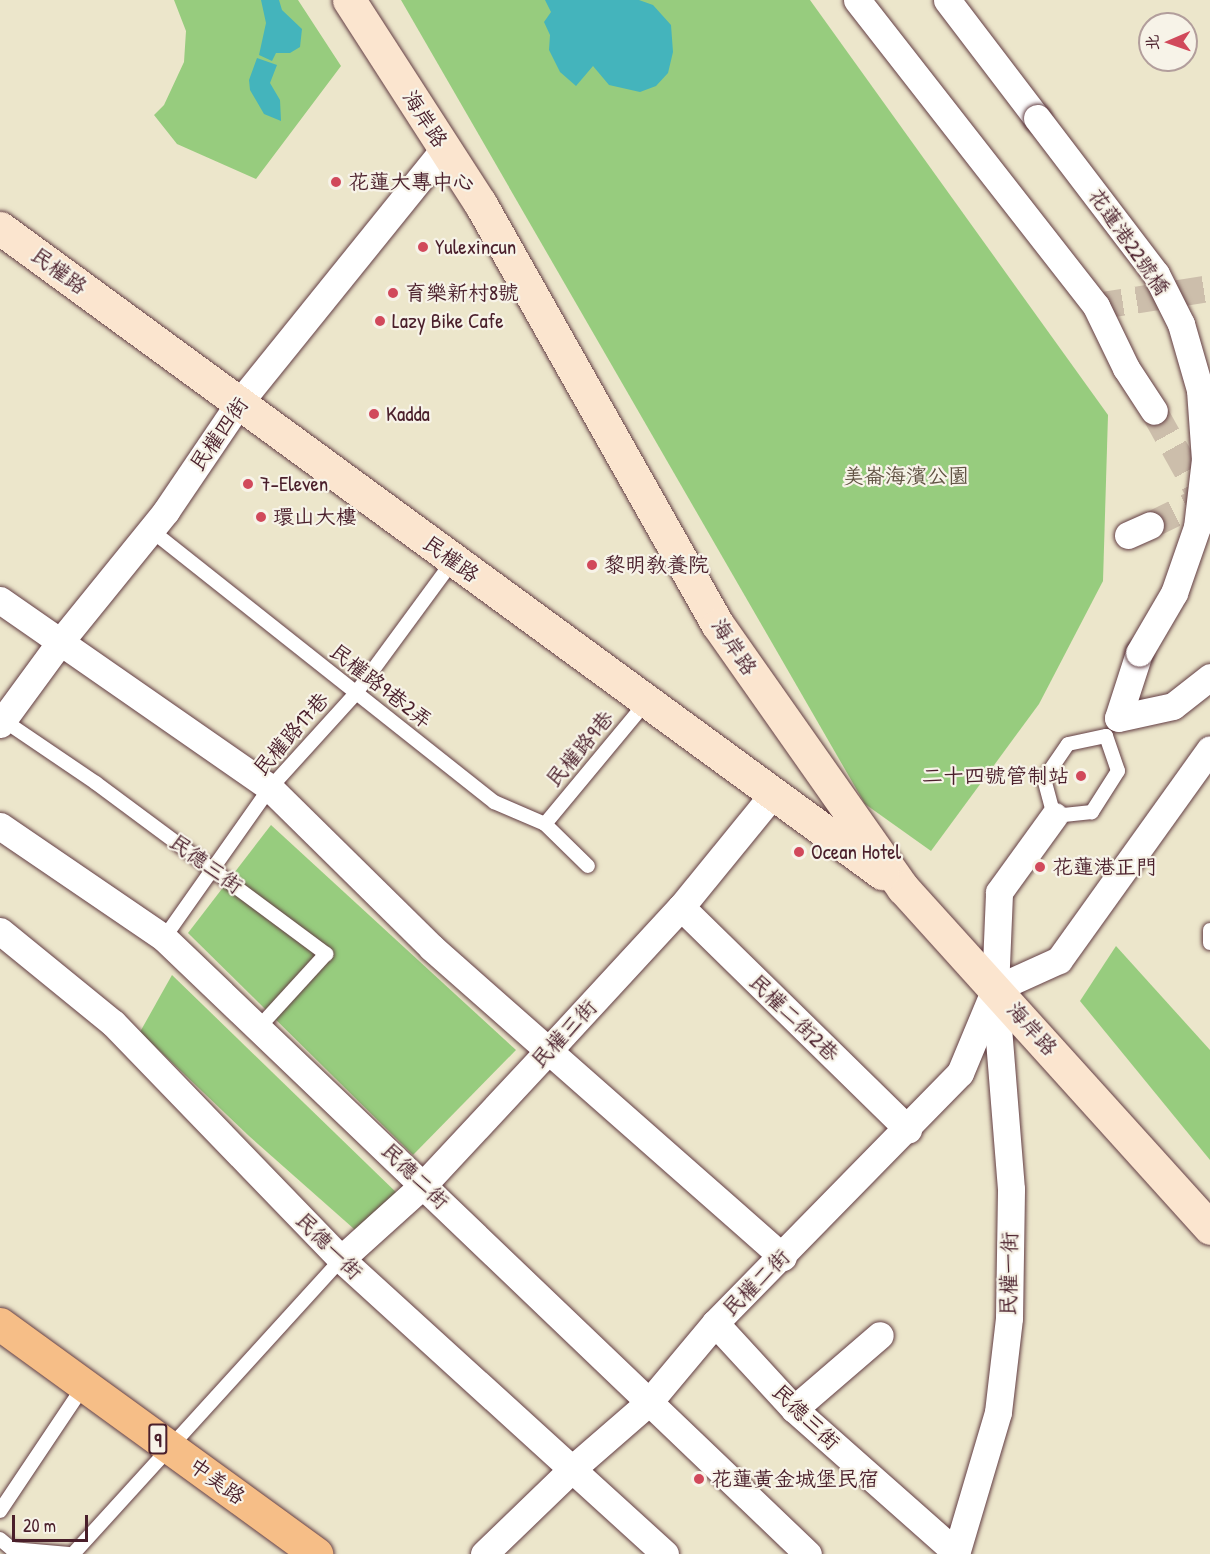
<!DOCTYPE html>
<meta charset="utf-8">
<style>
body{margin:0}
#map{position:relative;width:1210px;height:1554px;overflow:hidden;background:#ece6cb;font-family:"Patrick Hand","LXGW WenKai TC",sans-serif}
div>[style]{position:absolute}
.green>*{inset:0;background:#97cc7e}
.water>*{inset:0;background:#44b4bc}
.street-tunnel>*{height:27px;margin-top:-13.5px;transform-origin:0;background:repeating-linear-gradient(90deg,#ccbeab 0 27px,transparent 0 41px)}
.roads{filter:drop-shadow(0 0 2px #623d43) drop-shadow(0 0 2px #623d43)}
.lane>*{height:14px;margin:-7px;padding:0 7px;transform-origin:7px;border-radius:7px;background:#fff}
.street>*{height:27px;margin:-13.5px;padding:0 13.5px;transform-origin:13.5px;border-radius:13.5px;background:#fff}
.secondary>*{height:33px;margin:-16.5px;padding:0 16.5px;transform-origin:16.5px;border-radius:16.5px;background:#fbe5cf}
.primary>*{height:33px;margin:-16.5px;padding:0 16.5px;transform-origin:16.5px;border-radius:16.5px;background:#f6be87}
.bridges{filter:drop-shadow(0 0 2px #623d43) drop-shadow(0 0 2px #623d43)}
.street-bridge>*{height:27px;margin:-13.5px;padding:0 13.5px;transform-origin:13.5px;border-radius:13.5px;background:#fff}
.dots>*{width:16px;height:16px;translate:-50% -50%;box-sizing:border-box;border:3px solid #f7f3e8;border-radius:50%}
span{translate:-50% -50%;white-space:nowrap;text-align:center;line-height:1.15;-webkit-text-stroke:4.5px #f7f3e8;paint-order:stroke}
.shield-label span{padding:2px 4px;background:#f7f3e8;border:2px solid;border-radius:4px;-webkit-text-stroke-width:0}
.shield-label{font-size:20px;color:#4a1f2b;font-weight:700}
.street-label{font-size:21px;color:#4a1f2b}
.poi-label{font-size:21px;color:#4a1f2b}
.left{translate:0 -50%;text-align:left}
.right{translate:-100% -50%;text-align:right}
.park-label{font-size:21px;color:#615344}
.north{position:absolute;left:1138px;top:12px;width:60px;height:60px;box-sizing:border-box;background:#f7f3e8;border:2px solid #b29e9c;border-radius:50%;rotate:268deg;font-size:16px;font-weight:700;line-height:24px;text-align:center;color:#4a1f2b}
.north::after{content:'';display:block;margin:auto;width:21px;height:27px;background:#d1495b;clip-path:polygon(50% 0,100% 100%,50% 72%,0 100%)}
.scale{position:absolute;left:12px;top:1515px;width:76px;height:27px;box-sizing:border-box;border:3px solid #4a1f2b;border-top:0;padding-left:8px;font-size:18px;line-height:21px;white-space:nowrap;color:#4a1f2b;-webkit-text-stroke:4px #f7f3e8;paint-order:stroke}
</style>
<div id="map">
<div class="green">
<div style="clip-path:polygon(174px 0,298px 0,341px 66px,256px 179px,177px 144px,154px 115px,164px 105px,184px 62px,186px 31px)"></div>
<div style="clip-path:polygon(401px 0,810px 0,1108px 415px,1103px 581px,1039px 704px,931px 851px,865px 804px)"></div>
<div style="clip-path:polygon(271px 825px,516px 1050px,413px 1155px,188px 933px)"></div>
<div style="clip-path:polygon(1116px 946px,1210px 1050px,1210px 1160px,1080px 1001px)"></div>
<div style="clip-path:polygon(172px 975px,401px 1197px,362px 1236px,249px 1136px,140px 1032px)"></div>
</div>
<div class="water">
<div style="clip-path:polygon(261px 0,279px 0,282px 10px,302px 29px,300px 47px,290px 53px,276px 53px,272px 61px,259px 55px,266px 23px)"></div>
<div style="clip-path:polygon(545px 0,639px 0,653px 5px,671px 25px,673px 52px,668px 73px,656px 86px,640px 92px,609px 85px,593px 66px,576px 86px,560px 72px,549px 50px,550px 35px,544px 22px,551px 12px)"></div>
<div style="clip-path:polygon(257px 58px,277px 65px,270px 83px,280px 100px,281px 121px,264px 114px,250px 90px,249px 80px)"></div>
</div>
<div class="street-tunnel">
<div style="left:1096px;top:306px;width:115px;rotate:-9deg"></div>
<div style="left:1154px;top:411px;width:101px;rotate:60.9deg"></div>
<div style="left:1203px;top:499px;width:8px;rotate:-23deg"></div>
<div style="left:1150px;top:525px;width:59px;rotate:-26.1deg"></div>
</div>
<div class="roads">
<div class="lane">
<div style="left:151px;top:530px;width:438px;rotate:38.4deg"></div>
<div style="left:494px;top:802px;width:56px;rotate:23.3deg"></div>
<div style="left:545px;top:824px;width:60px;rotate:44.3deg"></div>
<div style="left:3px;top:720px;width:112px;rotate:34.1deg"></div>
<div style="left:96px;top:783px;width:287px;rotate:36.6deg"></div>
<div style="left:326px;top:954px;width:99px;rotate:132.5deg"></div>
<div style="left:1106px;top:736px;width:37px;rotate:71deg"></div>
<div style="left:1118px;top:771px;width:49px;rotate:122.4deg"></div>
<div style="left:1092px;top:812px;width:38px;rotate:174deg"></div>
<div style="left:1054px;top:816px;width:38px;rotate:-105deg"></div>
<div style="left:1044px;top:779px;width:42px;rotate:-55.6deg"></div>
<div style="left:1068px;top:744px;width:39px;rotate:-12deg"></div>
<div style="left:545px;top:824px;width:160px;rotate:-50.3deg"></div>
<div style="left:1210px;top:930px;width:13px;rotate:90deg"></div>
<div style="left:164px;top:938px;width:184px;rotate:-54.8deg"></div>
<div style="left:270px;top:788px;width:128px;rotate:-47.8deg"></div>
<div style="left:356px;top:693px;width:164px;rotate:-53.7deg"></div>
<div style="left:0;top:1511px;width:153px;rotate:-56.2deg"></div>
<div style="left:0;top:1539px;width:16px;rotate:40deg"></div>
<div style="left:12px;top:1549px;width:57px;rotate:5deg"></div>
<div style="left:73px;top:1554px;width:399px;rotate:-47.7deg"></div>
</div>
<div class="street">
<div style="left:857px;top:0;width:388px;rotate:52deg"></div>
<div style="left:1096px;top:306px;width:69px;rotate:64.2deg"></div>
<div style="left:1126px;top:368px;width:51px;rotate:56.9deg"></div>
<div style="left:947px;top:0;width:148px;rotate:52.7deg"></div>
<div style="left:1128px;top:535px;width:24px;rotate:-24deg"></div>
<div style="left:0;top:600px;width:329px;rotate:34.8deg"></div>
<div style="left:270px;top:788px;width:226px;rotate:44.6deg"></div>
<div style="left:431px;top:947px;width:469px;rotate:41.4deg"></div>
<div style="left:1139px;top:653px;width:68px;rotate:107.9deg"></div>
<div style="left:1118px;top:718px;width:56px;rotate:-12.3deg"></div>
<div style="left:1173px;top:706px;width:47px;rotate:-38.1deg"></div>
<div style="left:0;top:724px;width:102px;rotate:-53.8deg"></div>
<div style="left:60px;top:642px;width:169px;rotate:-51deg"></div>
<div style="left:166px;top:511px;width:130px;rotate:-55.9deg"></div>
<div style="left:239px;top:403px;width:326px;rotate:-51.1deg"></div>
<div style="left:0;top:826px;width:199px;rotate:34.3deg"></div>
<div style="left:164px;top:938px;width:891px;rotate:43.73deg"></div>
<div style="left:681px;top:907px;width:318px;rotate:44.4deg"></div>
<div style="left:0;top:931px;width:146px;rotate:39.2deg"></div>
<div style="left:113px;top:1023px;width:328px;rotate:46deg"></div>
<div style="left:341px;top:1259px;width:438px;rotate:42.3deg"></div>
<div style="left:995px;top:989px;width:70px;rotate:-24.4deg"></div>
<div style="left:1059px;top:960px;width:259px;rotate:-54.4deg"></div>
<div style="left:341px;top:1259px;width:112px;rotate:-42.1deg"></div>
<div style="left:424px;top:1184px;width:180px;rotate:-47deg"></div>
<div style="left:547px;top:1052px;width:197px;rotate:-47.3deg"></div>
<div style="left:681px;top:907px;width:146px;rotate:-50.8deg"></div>
<div style="left:715px;top:1323px;width:117px;rotate:47.4deg"></div>
<div style="left:794px;top:1409px;width:217px;rotate:41.5deg"></div>
<div style="left:794px;top:1409px;width:113px;rotate:-40.7deg"></div>
<div style="left:484px;top:1554px;width:122px;rotate:-44deg"></div>
<div style="left:572px;top:1469px;width:102px;rotate:-41deg"></div>
<div style="left:649px;top:1402px;width:103px;rotate:-50.1deg"></div>
<div style="left:715px;top:1323px;width:350px;rotate:-45.6deg"></div>
<div style="left:960px;top:1073px;width:91px;rotate:-67.4deg"></div>
<div style="left:956px;top:1554px;width:148px;rotate:-73.5deg"></div>
<div style="left:998px;top:1412px;width:95px;rotate:-83.3deg"></div>
<div style="left:1009px;top:1318px;width:129px;rotate:-89.1deg"></div>
<div style="left:1011px;top:1189px;width:201px;rotate:-94.6deg"></div>
<div style="left:995px;top:989px;width:97px;rotate:-87.6deg"></div>
<div style="left:999px;top:892px;width:94px;rotate:-54.1deg"></div>
</div>
<div class="secondary">
<div style="left:349px;top:0;width:242px;rotate:57.2deg"></div>
<div style="left:480px;top:203px;width:484px;rotate:60.6deg"></div>
<div style="left:718px;top:625px;width:322px;rotate:54.9deg"></div>
<div style="left:903px;top:888px;width:458px;rotate:47.9deg"></div>
<div style="left:0;top:228px;width:1093px;rotate:36.18deg"></div>
</div>
<div class="primary">
<div style="left:0;top:1324px;width:391px;rotate:36deg"></div>
</div>
</div>
<div class="bridges">
<div class="street-bridge">
<div style="left:1037px;top:118px;width:196px;rotate:52.7deg"></div>
<div style="left:1156px;top:274px;width:56px;rotate:63.4deg"></div>
<div style="left:1181px;top:324px;width:69px;rotate:73.9deg"></div>
<div style="left:1200px;top:390px;width:69px;rotate:85.9deg"></div>
<div style="left:1205px;top:459px;width:68px;rotate:96.7deg"></div>
<div style="left:1197px;top:527px;width:70px;rotate:109.2deg"></div>
<div style="left:1174px;top:593px;width:69px;rotate:120.3deg"></div>
</div>
</div>
<div class="dots">
<div style="left:336px;top:182px;background:#d1495b"></div>
<div style="left:423px;top:247px;background:#d1495b"></div>
<div style="left:393px;top:293px;background:#d1495b"></div>
<div style="left:380px;top:321px;background:#d1495b"></div>
<div style="left:374px;top:414px;background:#d1495b"></div>
<div style="left:248px;top:484px;background:#d1495b"></div>
<div style="left:261px;top:517px;background:#d1495b"></div>
<div style="left:592px;top:565px;background:#d1495b"></div>
<div style="left:1081px;top:776px;background:#d1495b"></div>
<div style="left:799px;top:852px;background:#d1495b"></div>
<div style="left:1040px;top:867px;background:#d1495b"></div>
<div style="left:699px;top:1479px;background:#d1495b"></div>
</div>
<div class="shield-label">
<span style="left:158px;top:1439px">9</span>
</div>
<div class="street-label">
<span style="left:425px;top:119px;rotate:57deg">海岸路</span>
<span style="left:1129px;top:242px;rotate:55deg">花蓮港22號橋</span>
<span style="left:59px;top:271px;rotate:36deg">民權路</span>
<span style="left:219px;top:434px;rotate:-55deg">民權四街</span>
<span style="left:451px;top:559px;rotate:36deg">民權路</span>
<span style="left:734px;top:647px;rotate:56deg">海岸路</span>
<span style="left:381px;top:686px;rotate:38deg">民權路9巷2弄</span>
<span style="left:291px;top:734px;rotate:-49deg">民權路17巷</span>
<span style="left:580px;top:749px;rotate:-50deg">民權路9巷</span>
<span style="left:206px;top:864px;rotate:36deg">民德三街</span>
<span style="left:794px;top:1018px;rotate:44deg">民權二街2巷</span>
<span style="left:1032px;top:1029px;rotate:48deg">海岸路</span>
<span style="left:564px;top:1034px;rotate:-47deg">民權三街</span>
<span style="left:415px;top:1176px;rotate:44deg">民德二街</span>
<span style="left:329px;top:1246px;rotate:45deg">民德一街</span>
<span style="left:1009px;top:1274px;rotate:-89deg">民權一街</span>
<span style="left:756px;top:1283px;rotate:-45deg">民權二街</span>
<span style="left:806px;top:1417px;rotate:44deg">民德三街</span>
<span style="left:217px;top:1481px;rotate:36deg">中美路</span>
</div>
<div class="poi-label">
<span class="left" style="left:348px;top:182px">花蓮大專中心</span>
<span class="left" style="left:435px;top:247px">Yulexincun</span>
<span class="left" style="left:405px;top:293px">育樂新村8號</span>
<span class="left" style="left:392px;top:321px">Lazy Bike Cafe</span>
<span class="left" style="left:386px;top:414px">Kadda</span>
<span class="left" style="left:260px;top:484px">7-Eleven</span>
<span class="left" style="left:273px;top:517px">環山大樓</span>
<span class="left" style="left:604px;top:565px">黎明教養院</span>
<span class="right" style="left:1069px;top:776px">二十四號管制站</span>
<span class="left" style="left:811px;top:852px">Ocean Hotel</span>
<span class="left" style="left:1052px;top:867px">花蓮港正門</span>
<span class="left" style="left:711px;top:1479px">花蓮黃金城堡民宿</span>
</div>
<div class="park-label">
<span style="left:906px;top:476px">美崙海濱公園</span>
</div>
<div class="north">北</div>
<div class="scale">20 m</div>
</div>
